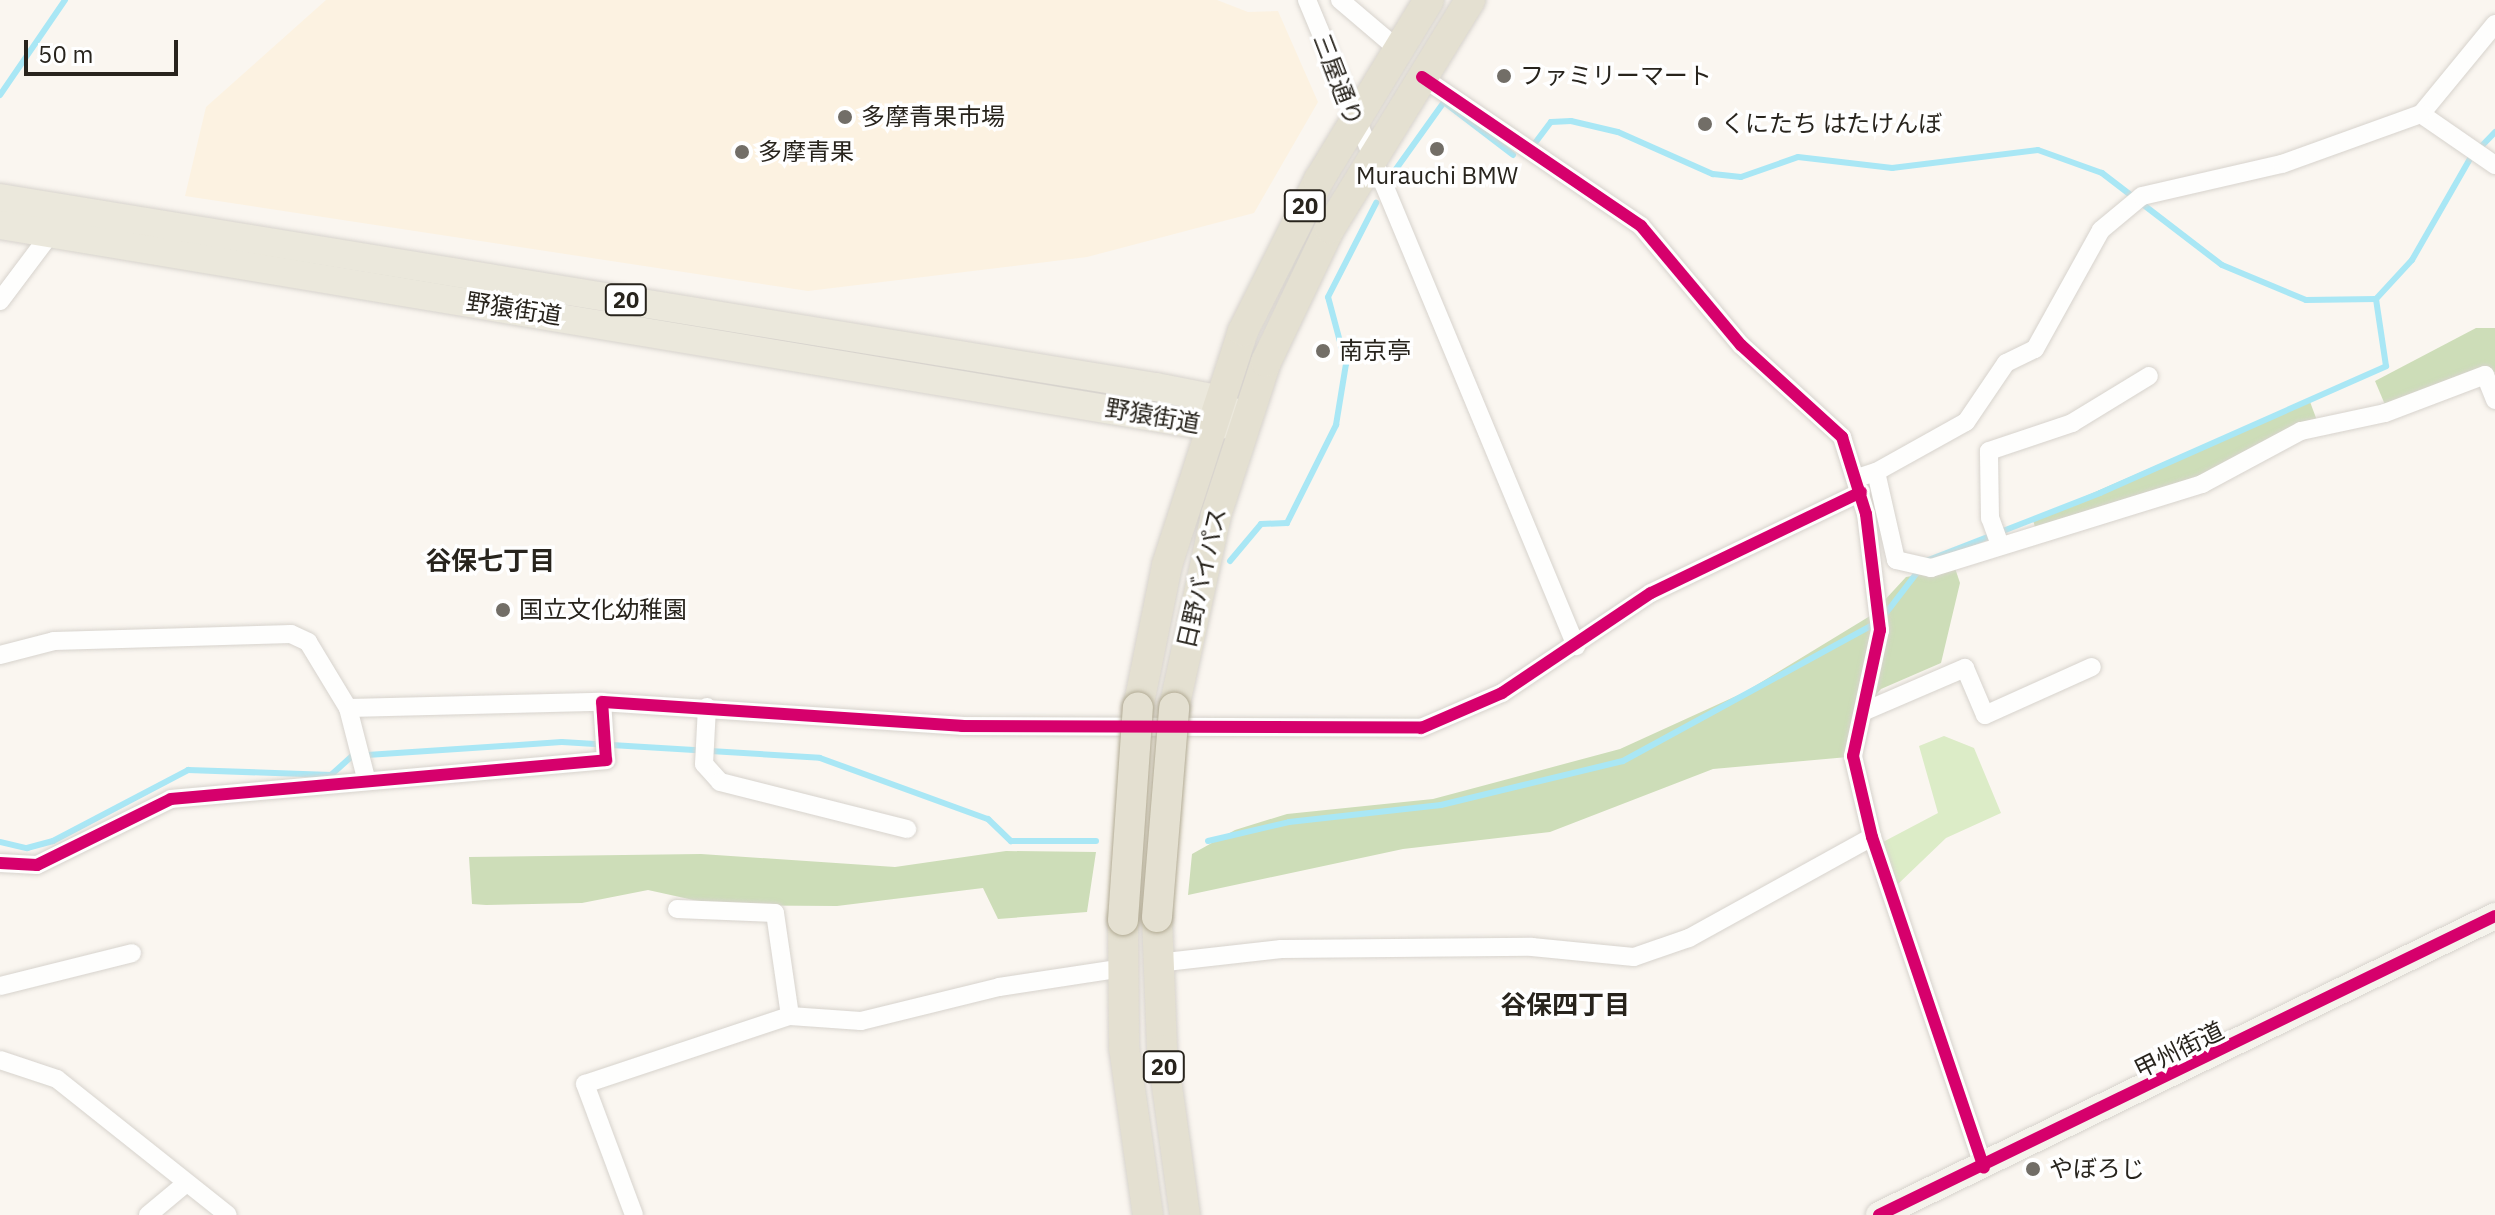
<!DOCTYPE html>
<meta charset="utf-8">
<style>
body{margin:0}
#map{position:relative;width:2495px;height:1215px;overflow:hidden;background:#faf6f0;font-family:"IBM Plex Sans","Noto Sans JP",sans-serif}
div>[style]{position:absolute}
.built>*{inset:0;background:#fcf2e1}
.green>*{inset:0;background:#dcecc7}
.forest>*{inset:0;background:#cdddb8}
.stream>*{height:6px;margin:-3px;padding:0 3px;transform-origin:3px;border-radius:3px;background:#a9e7f5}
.roads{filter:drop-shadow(0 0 2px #d7d3cd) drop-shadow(0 0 2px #d7d3cd)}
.minor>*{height:18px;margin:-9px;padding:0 9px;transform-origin:9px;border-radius:9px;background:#fefefd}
.secondary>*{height:26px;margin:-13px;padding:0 13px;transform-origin:13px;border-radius:13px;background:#f5f3ec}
.primary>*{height:28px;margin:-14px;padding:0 14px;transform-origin:14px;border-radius:14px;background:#ebe8dc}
.trunk>*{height:30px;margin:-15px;padding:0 15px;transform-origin:15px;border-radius:15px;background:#e4e0d1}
.bridges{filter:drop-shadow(0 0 2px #b1aa93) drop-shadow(0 0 2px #b1aa93)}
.trunk-bridge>*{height:30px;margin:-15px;padding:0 15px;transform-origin:15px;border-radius:15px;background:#e4e0d1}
.cycleway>*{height:12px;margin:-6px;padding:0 6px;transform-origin:6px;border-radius:6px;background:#d6006c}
.dots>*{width:22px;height:22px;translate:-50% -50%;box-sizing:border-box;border:4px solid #fff;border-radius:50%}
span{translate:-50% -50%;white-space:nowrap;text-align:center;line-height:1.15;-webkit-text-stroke:7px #fff;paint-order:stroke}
.shield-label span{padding:2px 6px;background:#fff;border:2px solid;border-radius:6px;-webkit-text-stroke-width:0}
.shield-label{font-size:22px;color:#28241d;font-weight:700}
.poi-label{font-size:24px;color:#28241d}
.left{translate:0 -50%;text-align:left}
.street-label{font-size:24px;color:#28241d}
.neighbourhood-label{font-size:26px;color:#28241d;font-weight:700}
.scale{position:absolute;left:24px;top:40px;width:154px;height:36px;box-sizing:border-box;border:4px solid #28241d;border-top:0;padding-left:10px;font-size:24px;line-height:28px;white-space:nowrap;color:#28241d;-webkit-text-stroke:6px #fff;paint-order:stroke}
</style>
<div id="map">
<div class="built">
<div style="clip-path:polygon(326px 0,1217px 0,1248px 12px,1278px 11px,1318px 102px,1254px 213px,1087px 257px,808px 291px,185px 196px,206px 107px)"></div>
</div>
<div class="green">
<div style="clip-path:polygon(1944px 736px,1974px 748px,2001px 813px,1946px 838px,1897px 885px,1883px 842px,1938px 813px,1919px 746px)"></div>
</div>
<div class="forest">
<div style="clip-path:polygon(2476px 328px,2495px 328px,2495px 372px,2386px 407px,2375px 381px)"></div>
<div style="clip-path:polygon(2309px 399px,2319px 426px,2244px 463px,2036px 532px,2033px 519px)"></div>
<div style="clip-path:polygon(1955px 568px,1960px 583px,1941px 663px,1881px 689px,1860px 712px,1848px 757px,1713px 769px,1550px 832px,1403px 849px,1188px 895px,1192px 854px,1235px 830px,1287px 814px,1433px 799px,1620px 749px,1745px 692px,1870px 616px,1906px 577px)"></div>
<div style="clip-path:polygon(1006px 851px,1096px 852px,1087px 912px,998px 919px,983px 888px,837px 906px,716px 905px,648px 890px,582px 903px,486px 905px,472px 904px,469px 857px,701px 854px,895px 867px)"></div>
</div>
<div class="stream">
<div style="left:0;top:95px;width:115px;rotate:-55.6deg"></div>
<div style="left:1532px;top:147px;width:31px;rotate:-53deg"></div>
<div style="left:1551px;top:122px;width:20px;rotate:-3deg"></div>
<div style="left:1571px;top:121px;width:48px;rotate:13.2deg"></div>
<div style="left:1618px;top:132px;width:104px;rotate:23.9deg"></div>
<div style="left:1713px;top:174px;width:28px;rotate:6deg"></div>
<div style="left:1741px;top:177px;width:60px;rotate:-19.3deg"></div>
<div style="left:1798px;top:157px;width:95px;rotate:6.7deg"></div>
<div style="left:1892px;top:168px;width:147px;rotate:-7deg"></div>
<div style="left:2038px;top:150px;width:68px;rotate:19.8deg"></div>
<div style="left:2102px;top:173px;width:151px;rotate:37.5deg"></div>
<div style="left:2222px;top:265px;width:91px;rotate:22.6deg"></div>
<div style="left:2306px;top:300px;width:70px;rotate:-0.8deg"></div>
<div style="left:2376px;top:299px;width:53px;rotate:-47.3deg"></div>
<div style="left:2412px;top:260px;width:119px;rotate:-60.2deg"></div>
<div style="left:2471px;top:157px;width:35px;rotate:-46deg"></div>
<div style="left:1391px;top:176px;width:91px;rotate:-54.4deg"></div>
<div style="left:1444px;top:102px;width:87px;rotate:37.5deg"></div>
<div style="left:1230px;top:561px;width:48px;rotate:-50deg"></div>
<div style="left:1261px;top:524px;width:26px;rotate:-2deg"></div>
<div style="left:1287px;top:523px;width:110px;rotate:-63.4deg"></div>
<div style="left:1336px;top:425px;width:62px;rotate:-80.7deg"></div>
<div style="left:1346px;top:364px;width:69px;rotate:-105deg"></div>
<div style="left:1328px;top:297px;width:106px;rotate:-62.9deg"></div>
<div style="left:1883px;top:617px;width:71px;rotate:-52.5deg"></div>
<div style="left:1926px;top:561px;width:187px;rotate:-21.3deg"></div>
<div style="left:2100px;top:493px;width:313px;rotate:-23.9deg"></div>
<div style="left:2386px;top:366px;width:68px;rotate:-98.5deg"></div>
<div style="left:1208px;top:841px;width:83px;rotate:-13.2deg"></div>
<div style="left:1289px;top:822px;width:153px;rotate:-6.4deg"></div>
<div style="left:1441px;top:805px;width:187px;rotate:-13.6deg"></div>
<div style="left:1623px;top:761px;width:286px;rotate:-28.6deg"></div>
<div style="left:0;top:842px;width:28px;rotate:13deg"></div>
<div style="left:27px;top:848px;width:27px;rotate:-15deg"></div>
<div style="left:53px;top:841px;width:153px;rotate:-27.7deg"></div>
<div style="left:188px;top:770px;width:143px;rotate:2deg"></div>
<div style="left:331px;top:775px;width:28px;rotate:-42deg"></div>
<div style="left:352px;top:756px;width:210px;rotate:-3.8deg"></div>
<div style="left:562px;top:742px;width:258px;rotate:3.5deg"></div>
<div style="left:820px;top:758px;width:179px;rotate:20deg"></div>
<div style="left:988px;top:819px;width:32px;rotate:44deg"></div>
<div style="left:1011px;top:841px;width:85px"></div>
</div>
<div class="roads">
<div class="minor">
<div style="left:1307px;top:0;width:700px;rotate:67.39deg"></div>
<div style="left:1340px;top:0;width:77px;rotate:40.3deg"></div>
<div style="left:2495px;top:24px;width:117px;rotate:129.4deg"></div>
<div style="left:2421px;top:114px;width:90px;rotate:34.6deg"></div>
<div style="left:1422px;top:77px;width:265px;rotate:34.2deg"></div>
<div style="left:1641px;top:226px;width:155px;rotate:50deg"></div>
<div style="left:1741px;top:345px;width:137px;rotate:42.3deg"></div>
<div style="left:1842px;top:437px;width:81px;rotate:72.7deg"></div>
<div style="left:1866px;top:514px;width:117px;rotate:83.1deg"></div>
<div style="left:1880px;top:630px;width:129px;rotate:102.1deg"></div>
<div style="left:1853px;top:756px;width:83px;rotate:76.8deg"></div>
<div style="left:1872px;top:837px;width:349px;rotate:71.3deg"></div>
<div style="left:0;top:301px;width:85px;rotate:-53.1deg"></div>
<div style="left:1876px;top:472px;width:103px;rotate:-29.1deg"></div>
<div style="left:1966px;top:422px;width:71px;rotate:-55.9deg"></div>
<div style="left:2006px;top:363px;width:32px;rotate:-26deg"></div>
<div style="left:2035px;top:349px;width:136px;rotate:-61deg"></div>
<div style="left:2101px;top:230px;width:53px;rotate:-39.7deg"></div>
<div style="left:2142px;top:196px;width:144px;rotate:-12.9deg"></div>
<div style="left:2282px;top:164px;width:148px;rotate:-19.8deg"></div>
<div style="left:1857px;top:478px;width:20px;rotate:-18deg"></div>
<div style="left:1876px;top:472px;width:90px;rotate:77.2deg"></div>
<div style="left:1896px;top:560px;width:36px;rotate:13deg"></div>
<div style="left:1931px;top:568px;width:284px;rotate:-17.2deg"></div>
<div style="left:2202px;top:484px;width:112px;rotate:-28.2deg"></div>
<div style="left:2301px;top:431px;width:86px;rotate:-12.1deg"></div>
<div style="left:2385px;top:413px;width:107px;rotate:-20.8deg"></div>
<div style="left:2485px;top:375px;width:27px;rotate:68deg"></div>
<div style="left:2000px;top:545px;width:29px;rotate:-110deg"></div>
<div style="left:1990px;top:518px;width:67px;rotate:-90.9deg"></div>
<div style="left:1989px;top:451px;width:88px;rotate:-18.6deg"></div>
<div style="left:2072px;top:423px;width:90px;rotate:-31.4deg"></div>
<div style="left:0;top:655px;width:56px;rotate:-14.5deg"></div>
<div style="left:54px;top:641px;width:237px;rotate:-1.7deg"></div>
<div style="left:291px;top:634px;width:19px;rotate:25deg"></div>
<div style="left:308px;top:642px;width:77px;rotate:58.8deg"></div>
<div style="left:348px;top:708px;width:72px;rotate:75.6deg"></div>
<div style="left:707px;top:707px;width:57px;rotate:93deg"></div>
<div style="left:704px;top:764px;width:24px;rotate:48deg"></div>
<div style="left:720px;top:782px;width:193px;rotate:14.1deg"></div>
<div style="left:348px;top:708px;width:254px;rotate:-1.4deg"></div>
<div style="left:1865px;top:711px;width:109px;rotate:-23.3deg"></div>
<div style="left:1965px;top:668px;width:51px;rotate:66.9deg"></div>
<div style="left:1985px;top:715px;width:117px;rotate:-24.2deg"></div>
<div style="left:0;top:863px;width:37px;rotate:3deg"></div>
<div style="left:37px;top:865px;width:149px;rotate:-26.2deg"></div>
<div style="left:171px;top:799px;width:437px;rotate:-5.1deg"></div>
<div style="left:606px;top:760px;width:58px;rotate:-93.9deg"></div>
<div style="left:602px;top:702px;width:361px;rotate:3.8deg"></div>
<div style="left:962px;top:726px;width:459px;rotate:0.2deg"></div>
<div style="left:1421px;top:728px;width:88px;rotate:-23.4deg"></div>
<div style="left:1502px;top:693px;width:179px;rotate:-33.9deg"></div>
<div style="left:1651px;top:593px;width:233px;rotate:-25.7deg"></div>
<div style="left:677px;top:909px;width:98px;rotate:2.3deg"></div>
<div style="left:775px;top:913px;width:104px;rotate:81.7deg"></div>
<div style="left:1157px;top:963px;width:125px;rotate:-6.4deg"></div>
<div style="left:1281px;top:949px;width:251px;rotate:-0.5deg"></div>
<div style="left:1532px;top:947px;width:102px;rotate:5.6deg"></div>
<div style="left:1634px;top:957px;width:58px;rotate:-19.1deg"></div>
<div style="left:1689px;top:938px;width:209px;rotate:-28.9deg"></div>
<div style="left:0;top:986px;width:136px;rotate:-14deg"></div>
<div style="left:0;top:1060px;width:60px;rotate:18.4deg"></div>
<div style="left:57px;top:1079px;width:218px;rotate:38.5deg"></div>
<div style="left:148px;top:1215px;width:47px;rotate:-39.8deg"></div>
<div style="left:634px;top:1215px;width:140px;rotate:-110.5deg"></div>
<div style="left:585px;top:1084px;width:216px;rotate:-18.4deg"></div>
<div style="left:790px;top:1016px;width:71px;rotate:4deg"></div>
<div style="left:861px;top:1021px;width:142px;rotate:-13.8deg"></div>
<div style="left:999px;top:987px;width:125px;rotate:-8.7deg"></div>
</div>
<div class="secondary">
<div style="left:1879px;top:1215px;width:685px;rotate:-25.89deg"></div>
</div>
<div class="primary">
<div style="left:0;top:198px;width:1171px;rotate:9.29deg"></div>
<div style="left:1156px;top:387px;width:62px;rotate:11.1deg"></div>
<div style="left:1217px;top:399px;width:27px;rotate:42deg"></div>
<div style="left:0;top:225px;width:1225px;rotate:9.45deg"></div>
<div style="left:1208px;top:426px;width:27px;rotate:-6deg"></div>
</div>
<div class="trunk">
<div style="left:1138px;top:708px;width:146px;rotate:-78.5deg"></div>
<div style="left:1167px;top:565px;width:246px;rotate:-72deg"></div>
<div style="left:1243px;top:331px;width:169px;rotate:-63.3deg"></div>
<div style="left:1319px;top:180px;width:211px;rotate:-58.6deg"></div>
<div style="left:1174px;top:708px;width:198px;rotate:-77.7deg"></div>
<div style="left:1216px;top:515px;width:161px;rotate:-71.9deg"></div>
<div style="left:1266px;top:362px;width:148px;rotate:-64.5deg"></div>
<div style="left:1330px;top:228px;width:268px;rotate:-58.4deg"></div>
<div style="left:1157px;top:917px;width:133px;rotate:87.8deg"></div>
<div style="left:1162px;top:1050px;width:167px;rotate:82.1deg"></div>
<div style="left:1123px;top:920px;width:127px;rotate:89.5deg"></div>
<div style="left:1124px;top:1047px;width:170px;rotate:81.9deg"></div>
</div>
</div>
<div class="bridges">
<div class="trunk-bridge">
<div style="left:1157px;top:917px;width:210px;rotate:-85.3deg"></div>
<div style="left:1123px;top:920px;width:213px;rotate:-86deg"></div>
</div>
</div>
<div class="cycleway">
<div style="left:1422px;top:77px;width:265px;rotate:34.2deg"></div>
<div style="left:1641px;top:226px;width:155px;rotate:50deg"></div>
<div style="left:1741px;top:345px;width:137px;rotate:42.3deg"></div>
<div style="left:1842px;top:437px;width:81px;rotate:72.7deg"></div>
<div style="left:1866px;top:514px;width:117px;rotate:83.1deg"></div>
<div style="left:1880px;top:630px;width:129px;rotate:102.1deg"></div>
<div style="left:1853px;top:756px;width:83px;rotate:76.8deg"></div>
<div style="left:1872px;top:837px;width:349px;rotate:71.3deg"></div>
<div style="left:0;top:863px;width:37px;rotate:3deg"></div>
<div style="left:37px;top:865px;width:149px;rotate:-26.2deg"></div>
<div style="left:171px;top:799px;width:437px;rotate:-5.1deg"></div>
<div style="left:606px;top:760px;width:58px;rotate:-93.9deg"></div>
<div style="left:602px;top:702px;width:361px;rotate:3.8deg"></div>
<div style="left:962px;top:726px;width:459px;rotate:0.2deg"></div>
<div style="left:1421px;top:728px;width:88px;rotate:-23.4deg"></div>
<div style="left:1502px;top:693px;width:179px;rotate:-33.9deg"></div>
<div style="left:1651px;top:593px;width:233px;rotate:-25.7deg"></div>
<div style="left:1879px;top:1215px;width:685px;rotate:-25.89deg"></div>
</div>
<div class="dots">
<div style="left:1504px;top:76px;background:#726e67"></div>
<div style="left:845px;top:117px;background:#726e67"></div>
<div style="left:1705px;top:124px;background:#726e67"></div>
<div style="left:1437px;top:149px;background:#726e67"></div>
<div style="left:742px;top:152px;background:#726e67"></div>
<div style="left:1323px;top:351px;background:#726e67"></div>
<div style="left:503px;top:610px;background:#726e67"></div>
<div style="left:2033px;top:1169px;background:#726e67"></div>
</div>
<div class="shield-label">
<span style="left:1305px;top:206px">20</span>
<span style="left:626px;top:300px">20</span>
<span style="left:1164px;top:1067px">20</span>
</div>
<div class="poi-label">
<span class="left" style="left:1520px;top:76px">ファミリーマート</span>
<span class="left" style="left:861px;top:117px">多摩青果市場</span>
<span class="left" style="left:1721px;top:124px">くにたち はたけんぼ</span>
<span class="left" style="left:758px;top:152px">多摩青果</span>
<span style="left:1437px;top:176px">Murauchi BMW</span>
<span class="left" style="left:1339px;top:351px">南京亭</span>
<span class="left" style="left:519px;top:610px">国立文化幼稚園</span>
<span class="left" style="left:2049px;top:1169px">やぼろじ</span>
</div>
<div class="street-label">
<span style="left:1338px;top:80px;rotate:69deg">三屋通り</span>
<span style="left:514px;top:309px;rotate:9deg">野猿街道</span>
<span style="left:1153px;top:416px;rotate:10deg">野猿街道</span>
<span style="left:1202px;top:578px;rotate:-77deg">日野バイパス</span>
<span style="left:2179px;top:1050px;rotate:-26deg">甲州街道</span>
</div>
<div class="neighbourhood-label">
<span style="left:490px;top:561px">谷保七丁目</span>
<span style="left:1565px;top:1005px">谷保四丁目</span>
</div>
<div class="scale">50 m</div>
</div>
